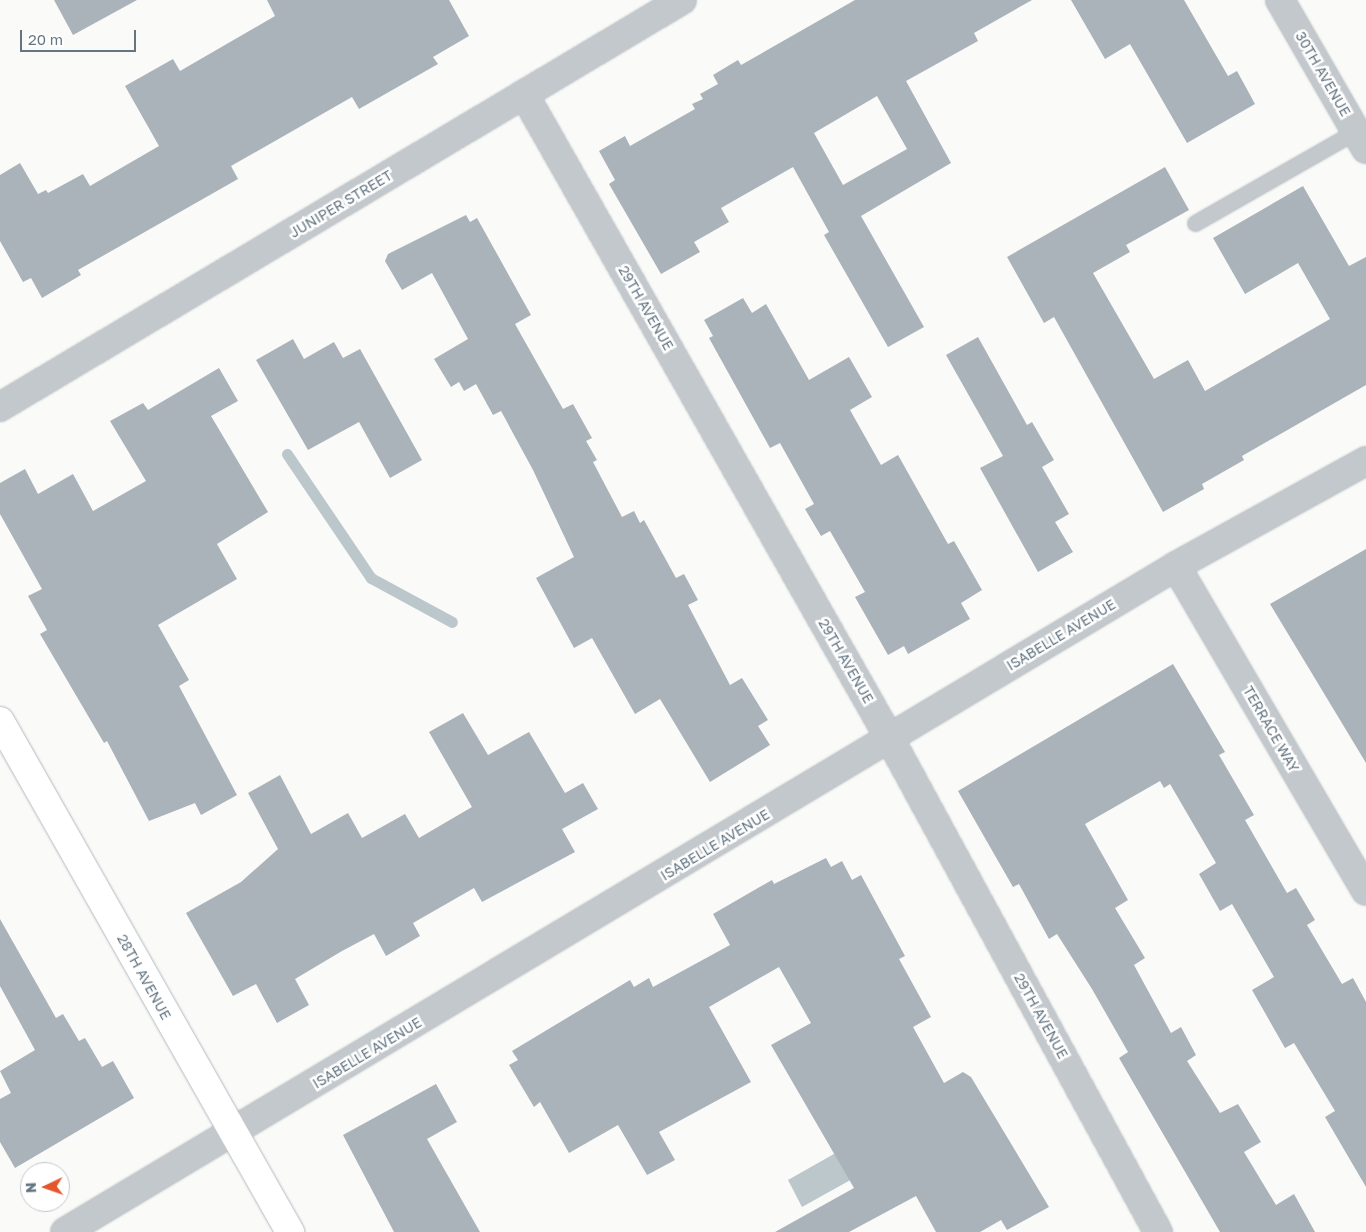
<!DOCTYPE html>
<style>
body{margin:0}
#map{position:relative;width:1366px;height:1232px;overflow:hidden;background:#fafaf8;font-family:"Golos Text",sans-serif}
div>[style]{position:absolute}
.water>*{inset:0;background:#bbc7cb}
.stream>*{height:11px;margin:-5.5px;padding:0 5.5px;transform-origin:5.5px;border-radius:5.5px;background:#bbc7cb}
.building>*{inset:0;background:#aab3b9}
.roads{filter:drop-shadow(0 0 1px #b3babf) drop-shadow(0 0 1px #b3babf)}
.lane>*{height:15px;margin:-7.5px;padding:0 7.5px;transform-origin:7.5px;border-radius:7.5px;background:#c3c8cc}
.street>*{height:28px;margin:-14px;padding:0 14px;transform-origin:14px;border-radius:14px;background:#c3c8cc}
.secondary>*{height:28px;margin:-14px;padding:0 14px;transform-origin:14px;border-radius:14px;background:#fff}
span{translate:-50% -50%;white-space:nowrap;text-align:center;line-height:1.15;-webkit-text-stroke:5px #fff;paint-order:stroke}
.street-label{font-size:14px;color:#657683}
.north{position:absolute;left:20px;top:1162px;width:50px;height:50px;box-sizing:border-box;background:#fff;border:1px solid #c1c8cd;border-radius:50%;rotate:267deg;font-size:14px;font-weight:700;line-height:20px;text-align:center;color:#657683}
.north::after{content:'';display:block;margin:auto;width:18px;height:22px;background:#e4572e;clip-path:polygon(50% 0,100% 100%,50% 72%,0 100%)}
.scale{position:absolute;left:20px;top:30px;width:116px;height:22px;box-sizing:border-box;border:2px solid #657683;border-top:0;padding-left:6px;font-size:15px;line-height:18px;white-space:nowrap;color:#657683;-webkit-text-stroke:4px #fff;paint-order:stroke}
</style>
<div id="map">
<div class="water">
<div style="clip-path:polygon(848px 1146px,863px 1173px,802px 1207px,788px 1180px)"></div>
</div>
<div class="stream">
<div style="left:287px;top:454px;width:150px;rotate:55.9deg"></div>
<div style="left:371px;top:578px;width:92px;rotate:28.5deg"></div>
</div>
<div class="building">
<div style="clip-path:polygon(54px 0,137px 0,73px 35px)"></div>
<div style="clip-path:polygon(267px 0,449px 0,469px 36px,433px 57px,438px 64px,359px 109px,352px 97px,231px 166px,238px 179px,78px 270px,81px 275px,42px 298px,31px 278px,23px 282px,0 241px,0 175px,20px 163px,38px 194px,46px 190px,48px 193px,83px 174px,90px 186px,159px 146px,125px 86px,173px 59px,180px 71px,275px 16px)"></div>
<div style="clip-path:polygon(evenodd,855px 0,1032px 0,974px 33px,978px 41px,906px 81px,951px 163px,861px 216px,924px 327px,888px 347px,824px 235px,829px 232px,793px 167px,721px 208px,729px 222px,694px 242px,700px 252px,661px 274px,609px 184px,615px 180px,599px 151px,625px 136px,630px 146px,695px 109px,692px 104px,703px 99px,700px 94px,718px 84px,713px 75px,738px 60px,741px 65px,855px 0,877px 96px,907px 149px,843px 185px,814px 133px,877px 96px)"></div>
<div style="clip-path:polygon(1071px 0,1184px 0,1228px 76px,1237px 71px,1255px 104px,1187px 143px,1130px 44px,1105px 59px)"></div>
<div style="clip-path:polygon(1165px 167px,1189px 210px,1126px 245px,1130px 252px,1093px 273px,1154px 379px,1188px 360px,1205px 391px,1330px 319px,1298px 263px,1245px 294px,1213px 238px,1303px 186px,1349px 266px,1366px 257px,1366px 385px,1242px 456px,1244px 460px,1202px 484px,1204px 489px,1163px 512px,1054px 317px,1044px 323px,1007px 257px)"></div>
<div style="clip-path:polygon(466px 215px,470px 222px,477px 218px,531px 315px,515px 324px,563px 409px,573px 404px,592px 438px,586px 441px,597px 460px,593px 462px,622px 517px,634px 511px,640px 523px,644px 520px,676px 578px,684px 574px,698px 600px,688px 605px,730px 685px,742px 678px,768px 720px,758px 726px,770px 745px,710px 782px,660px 699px,635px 714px,592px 638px,574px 648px,536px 578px,574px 557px,533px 470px,501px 411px,493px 415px,476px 384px,464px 391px,459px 382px,451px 387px,434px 359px,468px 339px,432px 273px,402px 290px,385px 261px,388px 254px)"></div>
<div style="clip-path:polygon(743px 298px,752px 313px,766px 304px,809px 380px,849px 357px,872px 397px,850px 410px,881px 465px,898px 455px,948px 544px,954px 541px,982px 590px,961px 603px,970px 619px,908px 654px,904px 646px,888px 655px,855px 597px,865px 592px,830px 531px,821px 536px,805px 509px,814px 504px,780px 443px,770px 448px,709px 338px,713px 336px,704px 320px)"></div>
<div style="clip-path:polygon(978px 337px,1027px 425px,1032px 422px,1054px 460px,1042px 467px,1069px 514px,1055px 522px,1073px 552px,1038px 572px,980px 468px,1003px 456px,946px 355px)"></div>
<div style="clip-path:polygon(293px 339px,304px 359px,334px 342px,343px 358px,360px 349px,422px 460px,390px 478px,359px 422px,308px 450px,256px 360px)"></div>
<div style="clip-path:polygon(219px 368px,238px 401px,211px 416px,268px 512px,217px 544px,237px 579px,158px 625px,189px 680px,179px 686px,237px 795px,201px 815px,195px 803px,149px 821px,107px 741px,104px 743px,40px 634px,47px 630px,28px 596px,42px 589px,0 514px,0 483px,25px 469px,38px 494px,73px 474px,93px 511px,146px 481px,110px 421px,143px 403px,148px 410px)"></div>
<div style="clip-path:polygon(1366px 549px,1366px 763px,1270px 604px)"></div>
<div style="clip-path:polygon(1173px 664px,1225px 752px,1219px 755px,1254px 815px,1245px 820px,1287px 893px,1296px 888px,1315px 920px,1307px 925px,1342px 984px,1353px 978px,1366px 1002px,1366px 1187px,1325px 1117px,1335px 1111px,1294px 1043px,1285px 1048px,1252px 990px,1274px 977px,1232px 904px,1220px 911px,1199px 874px,1216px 863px,1170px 784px,1164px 788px,1160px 781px,1085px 824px,1128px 900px,1115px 908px,1145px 958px,1134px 965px,1171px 1033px,1181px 1027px,1196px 1055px,1187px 1061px,1220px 1113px,1238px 1104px,1261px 1142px,1244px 1152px,1276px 1205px,1294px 1194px,1315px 1232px,1220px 1232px,1119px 1058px,1128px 1052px,1092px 989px,1057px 934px,1049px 939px,1019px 884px,1013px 887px,958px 791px)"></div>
<div style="clip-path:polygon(463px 713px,488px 755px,529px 732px,565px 793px,583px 783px,598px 809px,562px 829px,575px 852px,482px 902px,474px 888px,413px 923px,420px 936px,386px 956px,374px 934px,342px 951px,295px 979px,309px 1005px,277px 1023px,256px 984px,233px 996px,186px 913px,241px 882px,278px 849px,248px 793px,280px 775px,311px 834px,348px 813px,362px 838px,405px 814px,419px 838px,472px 807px,429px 732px)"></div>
<div style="clip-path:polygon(826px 858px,831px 867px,842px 861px,852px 880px,861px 875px,905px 956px,899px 959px,931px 1017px,913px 1027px,944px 1083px,963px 1072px,971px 1077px,1049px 1207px,1007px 1230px,1001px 1220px,980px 1232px,936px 1232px,916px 1196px,849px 1232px,775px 1232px,854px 1188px,771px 1045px,811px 1023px,779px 967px,709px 1007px,751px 1082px,659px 1132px,675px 1160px,647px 1175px,618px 1125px,569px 1153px,540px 1102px,534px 1107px,509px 1065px,518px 1060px,512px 1051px,630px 980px,634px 987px,649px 978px,653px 987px,730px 945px,713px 914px,772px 880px,774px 884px)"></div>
<div style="clip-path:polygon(0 919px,56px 1018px,63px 1014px,79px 1041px,85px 1038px,102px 1067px,113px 1061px,134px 1098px,15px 1168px,0 1142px,0 1099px,11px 1093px,0 1071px,35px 1050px,0 986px)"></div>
<div style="clip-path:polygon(436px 1084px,457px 1122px,427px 1139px,480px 1232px,394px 1232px,343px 1135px)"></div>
</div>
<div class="roads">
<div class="lane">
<div style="left:1195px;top:223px;width:185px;rotate:-29.7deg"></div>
</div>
<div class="street">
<div style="left:1280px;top:0;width:172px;rotate:60deg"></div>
<div style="left:524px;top:94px;width:742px;rotate:60.43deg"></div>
<div style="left:890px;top:739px;width:561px;rotate:61.47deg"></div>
<div style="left:0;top:407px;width:794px;rotate:-30.83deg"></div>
<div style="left:1176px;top:566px;width:376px;rotate:59.7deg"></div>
<div style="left:65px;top:1232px;width:1295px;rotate:-30.94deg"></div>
<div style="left:1176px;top:566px;width:217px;rotate:-28.9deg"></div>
</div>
<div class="secondary">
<div style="left:0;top:721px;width:588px;rotate:60.42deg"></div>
</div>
</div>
<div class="street-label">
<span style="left:1323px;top:74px;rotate:60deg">30TH AVENUE</span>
<span style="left:341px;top:204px;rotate:-31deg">JUNIPER STREET</span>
<span style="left:646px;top:308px;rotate:60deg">29TH AVENUE</span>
<span style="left:1061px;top:635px;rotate:-31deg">ISABELLE AVENUE</span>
<span style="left:846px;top:661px;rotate:60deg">29TH AVENUE</span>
<span style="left:1271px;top:729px;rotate:60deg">TERRACE WAY</span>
<span style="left:715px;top:845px;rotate:-31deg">ISABELLE AVENUE</span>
<span style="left:144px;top:977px;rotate:61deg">28TH AVENUE</span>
<span style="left:1041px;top:1016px;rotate:61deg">29TH AVENUE</span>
<span style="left:367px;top:1053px;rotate:-31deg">ISABELLE AVENUE</span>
</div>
<div class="north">N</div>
<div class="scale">20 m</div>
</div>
